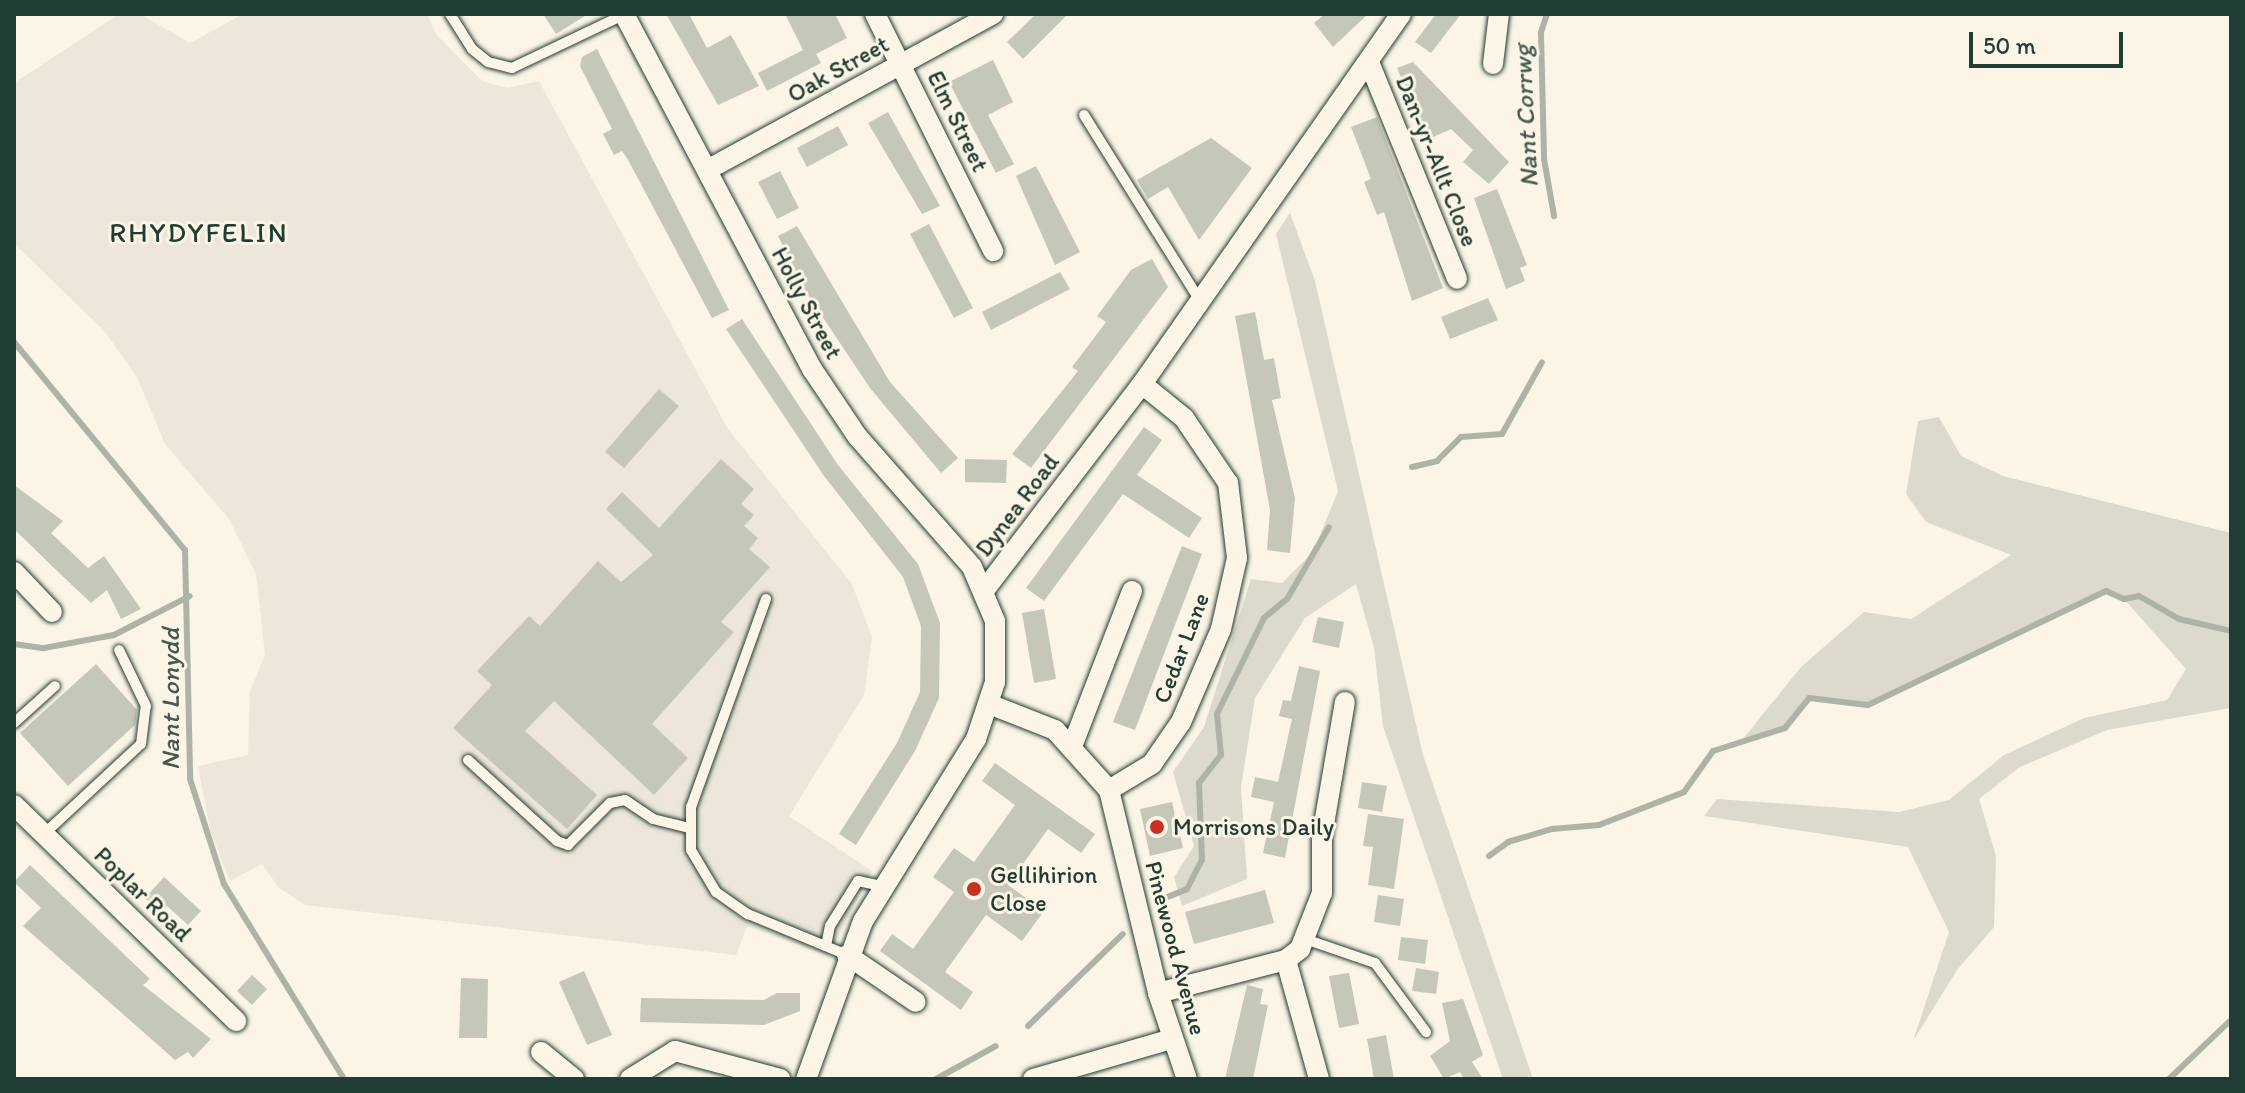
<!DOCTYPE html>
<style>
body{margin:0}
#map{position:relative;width:2245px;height:1093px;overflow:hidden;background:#fcf5e5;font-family:Itim,sans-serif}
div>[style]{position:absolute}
.built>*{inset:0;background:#ece7d8}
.green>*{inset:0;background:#dcdacc}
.stream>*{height:6px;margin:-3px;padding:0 3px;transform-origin:3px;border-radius:3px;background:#aeb3a7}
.building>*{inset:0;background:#c5c7b9}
.roads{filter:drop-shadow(0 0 2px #1f3d34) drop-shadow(0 0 2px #1f3d34)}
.lane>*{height:10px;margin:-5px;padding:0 5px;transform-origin:5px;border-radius:5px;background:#fcf5e5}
.street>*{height:20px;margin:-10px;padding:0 10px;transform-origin:10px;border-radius:10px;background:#fcf5e5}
.dots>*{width:22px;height:22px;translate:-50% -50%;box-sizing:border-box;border:4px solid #fcf5e5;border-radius:50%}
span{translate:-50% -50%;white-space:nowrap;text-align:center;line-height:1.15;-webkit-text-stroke:6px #fcf5e5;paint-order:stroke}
.street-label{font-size:24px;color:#1f3d34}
.poi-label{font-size:24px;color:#1f3d34}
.left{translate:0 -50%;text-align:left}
.water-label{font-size:26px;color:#435a51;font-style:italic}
.quarter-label{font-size:28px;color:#1f3d34;letter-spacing:2px}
.frame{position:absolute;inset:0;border:16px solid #1f3d34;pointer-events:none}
.scale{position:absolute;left:1969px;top:32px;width:154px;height:36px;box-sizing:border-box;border:4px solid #1f3d34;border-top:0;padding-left:10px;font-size:24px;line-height:28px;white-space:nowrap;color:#1f3d34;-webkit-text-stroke:6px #fcf5e5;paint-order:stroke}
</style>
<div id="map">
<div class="built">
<div style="clip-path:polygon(119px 14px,140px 14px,190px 43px,243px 14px,427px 14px,436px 34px,482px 81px,507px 88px,539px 81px,728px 429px,852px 584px,872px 637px,864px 695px,789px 816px,872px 871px,828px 956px,747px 926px,736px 955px,305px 905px,279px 888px,262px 864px,230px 881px,210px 830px,198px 766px,248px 755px,250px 691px,265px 655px,256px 574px,229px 519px,165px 444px,137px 377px,105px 332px,14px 243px,14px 83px)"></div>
</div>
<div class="green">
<div style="clip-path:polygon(1290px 213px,1315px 281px,1423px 755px,1533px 1079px,1503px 1079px,1383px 726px,1374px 648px,1356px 584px,1305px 618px,1255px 698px,1241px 787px,1247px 879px,1182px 906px,1174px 877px,1194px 846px,1173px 772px,1204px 727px,1251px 579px,1282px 583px,1313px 552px,1338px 491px,1276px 234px)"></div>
<div style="clip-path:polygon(1939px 417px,1961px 456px,2003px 476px,2231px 533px,2231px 708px,2107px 730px,2020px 767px,1979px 799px,1996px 856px,1994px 927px,1957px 970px,1913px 1041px,1949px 932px,1908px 847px,1704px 816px,1717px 799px,1899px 812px,1949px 800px,2004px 755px,2084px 718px,2167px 700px,2186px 669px,2124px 599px,2106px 591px,1868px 705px,1810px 698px,1785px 728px,1739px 744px,1801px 667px,1864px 612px,1911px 619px,2011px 555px,1926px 522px,1906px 494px,1918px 421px)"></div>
</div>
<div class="stream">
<div style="left:1547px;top:14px;width:20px;rotate:108deg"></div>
<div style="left:1541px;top:33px;width:126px;rotate:88.6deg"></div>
<div style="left:1544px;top:159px;width:58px;rotate:80deg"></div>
<div style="left:14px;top:342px;width:269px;rotate:50.6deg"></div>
<div style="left:185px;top:550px;width:229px;rotate:88.7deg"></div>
<div style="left:190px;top:779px;width:110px;rotate:72.1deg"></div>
<div style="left:224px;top:884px;width:229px;rotate:58.4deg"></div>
<div style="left:1412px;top:467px;width:26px;rotate:-13deg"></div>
<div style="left:1437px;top:461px;width:34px;rotate:-45deg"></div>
<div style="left:1461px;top:437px;width:41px;rotate:-4.2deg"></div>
<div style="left:1502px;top:434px;width:82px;rotate:-60.9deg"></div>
<div style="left:14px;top:644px;width:30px;rotate:8deg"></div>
<div style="left:44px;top:648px;width:71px;rotate:-10.5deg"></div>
<div style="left:114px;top:635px;width:85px;rotate:-27.2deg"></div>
<div style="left:1489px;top:856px;width:24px;rotate:-36deg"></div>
<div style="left:1508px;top:842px;width:46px;rotate:-16.5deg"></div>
<div style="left:1552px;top:829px;width:47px;rotate:-4.9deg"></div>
<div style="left:1599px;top:825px;width:91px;rotate:-21.2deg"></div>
<div style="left:1684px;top:792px;width:50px;rotate:-54.7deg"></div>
<div style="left:1713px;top:751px;width:76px;rotate:-17.7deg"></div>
<div style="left:1785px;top:728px;width:38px;rotate:-51deg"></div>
<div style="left:1809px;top:698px;width:59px;rotate:6.8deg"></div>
<div style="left:1868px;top:705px;width:264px;rotate:-25.6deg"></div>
<div style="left:2106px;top:591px;width:20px;rotate:24deg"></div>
<div style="left:2124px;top:599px;width:15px;rotate:-11deg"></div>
<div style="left:2139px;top:596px;width:46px;rotate:29.9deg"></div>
<div style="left:2179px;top:619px;width:53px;rotate:13deg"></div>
<div style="left:1160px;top:900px;width:29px;rotate:-22deg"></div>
<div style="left:1187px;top:889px;width:33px;rotate:-63deg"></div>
<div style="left:1202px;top:860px;width:77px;rotate:-92.2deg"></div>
<div style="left:1199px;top:783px;width:36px;rotate:-52deg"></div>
<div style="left:1221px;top:755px;width:41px;rotate:-95.6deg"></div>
<div style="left:1217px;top:714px;width:107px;rotate:-63.9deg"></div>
<div style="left:1264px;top:618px;width:30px;rotate:-40deg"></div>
<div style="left:1287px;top:599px;width:83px;rotate:-59.7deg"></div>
<div style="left:1028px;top:1026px;width:132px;rotate:-44.1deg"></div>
<div style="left:936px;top:1079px;width:68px;rotate:-28.8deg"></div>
<div style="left:2169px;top:1079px;width:86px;rotate:-43.6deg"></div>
</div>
<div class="building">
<div style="clip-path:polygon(543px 14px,588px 14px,556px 34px)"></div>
<div style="clip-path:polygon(666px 14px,689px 14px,707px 48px,731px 35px,759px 86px,718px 105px)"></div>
<div style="clip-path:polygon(785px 14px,835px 14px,847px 38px,816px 54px,821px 63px,767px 91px,758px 73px,803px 50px)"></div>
<div style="clip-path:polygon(1036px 14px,1068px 14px,1023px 59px,1007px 42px)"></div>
<div style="clip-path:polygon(1325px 14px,1368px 14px,1333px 47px,1314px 23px)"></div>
<div style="clip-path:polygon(1436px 14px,1461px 14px,1431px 53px,1415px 42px)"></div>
<div style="clip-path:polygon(597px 49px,729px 310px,712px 318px,627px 158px,622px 151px,614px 155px,603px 134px,612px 129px,580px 66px,582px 57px)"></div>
<div style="clip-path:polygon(993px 60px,1013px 102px,988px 115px,1014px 164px,996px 173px,949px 82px)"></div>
<div style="clip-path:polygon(1413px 62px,1509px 162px,1489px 184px,1463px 162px,1473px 150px,1451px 129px,1429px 139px,1397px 68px)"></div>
<div style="clip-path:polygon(888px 112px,940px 206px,922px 214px,868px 123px)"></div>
<div style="clip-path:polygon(1377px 117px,1443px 288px,1412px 301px,1384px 212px,1377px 215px,1364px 182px,1371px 179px,1351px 127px)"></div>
<div style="clip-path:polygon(838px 126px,848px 145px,807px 167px,797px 148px)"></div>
<div style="clip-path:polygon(1211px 138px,1252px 168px,1199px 240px,1168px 187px,1148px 199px,1137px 180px)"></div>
<div style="clip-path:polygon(1036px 166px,1080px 252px,1055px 265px,1016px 176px)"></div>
<div style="clip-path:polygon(780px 171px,799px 208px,777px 219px,758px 182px)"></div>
<div style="clip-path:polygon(1497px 189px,1527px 265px,1520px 268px,1525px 281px,1506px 289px,1474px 198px)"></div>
<div style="clip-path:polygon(929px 224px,973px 308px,954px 318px,910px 234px)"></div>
<div style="clip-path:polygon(797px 226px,890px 382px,958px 458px,941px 473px,870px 388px,806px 292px,778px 236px)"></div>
<div style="clip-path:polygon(1152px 259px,1168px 287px,1031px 468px,1012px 454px,1078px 371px,1072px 367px,1106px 322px,1097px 316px,1131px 270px)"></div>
<div style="clip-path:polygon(1060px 272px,1070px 289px,991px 330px,982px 312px)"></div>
<div style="clip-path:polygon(1488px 298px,1498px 320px,1450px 339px,1441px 317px)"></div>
<div style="clip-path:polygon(1255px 312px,1264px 360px,1274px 358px,1281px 398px,1272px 400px,1295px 498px,1290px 553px,1267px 550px,1270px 510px,1235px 316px)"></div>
<div style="clip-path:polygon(742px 319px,838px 465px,918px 564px,940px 623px,939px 698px,915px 751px,856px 845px,839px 834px,897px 743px,920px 692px,921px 626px,903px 577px,824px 476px,726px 329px)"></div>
<div style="clip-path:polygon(659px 389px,679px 406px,624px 468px,605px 452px)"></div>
<div style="clip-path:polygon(1144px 427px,1162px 440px,1137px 475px,1202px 518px,1189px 538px,1123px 494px,1044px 601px,1026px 588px)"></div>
<div style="clip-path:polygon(721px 459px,754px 489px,741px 504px,754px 515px,744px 526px,758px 538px,749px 549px,770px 567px,721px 622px,734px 632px,652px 724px,688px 758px,654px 795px,554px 701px,525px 731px,597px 795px,567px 829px,453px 728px,492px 685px,477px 671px,529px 616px,540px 626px,598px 561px,621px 582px,653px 555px,606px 509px,622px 492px,659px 528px)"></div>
<div style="clip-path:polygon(965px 459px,1007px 460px,1006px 483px,965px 482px)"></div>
<div style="clip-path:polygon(14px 485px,63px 521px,51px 533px,88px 568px,104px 556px,141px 609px,121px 619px,107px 590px,91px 603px,53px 567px,14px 529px)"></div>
<div style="clip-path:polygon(1182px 546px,1202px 554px,1135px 730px,1113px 722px)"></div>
<div style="clip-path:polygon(1044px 609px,1056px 679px,1034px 683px,1022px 613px)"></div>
<div style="clip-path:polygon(1318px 617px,1344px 622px,1339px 648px,1312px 642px)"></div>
<div style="clip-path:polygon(96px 664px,137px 710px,135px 725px,68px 786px,20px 733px)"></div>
<div style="clip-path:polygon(1299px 666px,1320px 671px,1285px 858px,1263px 853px,1274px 802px,1251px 797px,1255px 777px,1278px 782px,1292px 719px,1279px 716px,1283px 700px,1291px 701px)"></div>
<div style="clip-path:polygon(995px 763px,1095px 834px,1081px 853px,1048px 829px,1008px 885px,1044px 911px,1022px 941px,986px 915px,945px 972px,973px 992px,961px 1010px,880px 951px,892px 934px,913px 949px,954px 892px,933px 877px,954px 848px,974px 862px,1015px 805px,982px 781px)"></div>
<div style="clip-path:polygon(1362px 782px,1387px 786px,1382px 812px,1358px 808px)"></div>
<div style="clip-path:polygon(1172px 802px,1183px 848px,1150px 856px,1140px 809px)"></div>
<div style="clip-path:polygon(1368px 814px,1404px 819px,1394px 889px,1368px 885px,1373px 847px,1363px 846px)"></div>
<div style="clip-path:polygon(30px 865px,150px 979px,143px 985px,211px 1039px,193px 1058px,188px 1052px,175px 1060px,23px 926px,41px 908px,14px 882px)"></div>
<div style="clip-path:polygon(164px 877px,201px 911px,188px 925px,167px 906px,161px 913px,145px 898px)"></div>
<div style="clip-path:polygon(1265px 890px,1274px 923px,1194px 944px,1185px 912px)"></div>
<div style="clip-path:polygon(1378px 895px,1404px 899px,1400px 926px,1374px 922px)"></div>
<div style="clip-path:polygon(1401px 937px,1428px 940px,1425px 964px,1398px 960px)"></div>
<div style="clip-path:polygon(1416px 968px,1439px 972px,1436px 994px,1412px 991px)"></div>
<div style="clip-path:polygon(584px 971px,612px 1035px,587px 1045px,559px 982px)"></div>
<div style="clip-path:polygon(1349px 973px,1359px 1024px,1339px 1028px,1329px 976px)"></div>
<div style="clip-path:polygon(252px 975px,267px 989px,252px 1005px,237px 991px)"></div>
<div style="clip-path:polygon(461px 978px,488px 979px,487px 1038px,459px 1038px)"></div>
<div style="clip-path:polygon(1247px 985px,1263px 989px,1260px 1004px,1268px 1005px,1253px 1079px,1225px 1079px)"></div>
<div style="clip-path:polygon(777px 993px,800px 993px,800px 1011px,764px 1025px,640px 1022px,641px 998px,764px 1000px)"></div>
<div style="clip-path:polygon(1463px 999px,1483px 1055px,1472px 1062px,1483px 1079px,1464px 1079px,1460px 1072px,1444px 1079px,1430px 1056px,1450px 1041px,1442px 1003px)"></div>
<div style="clip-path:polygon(1386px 1035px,1394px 1079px,1374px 1079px,1367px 1039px)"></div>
</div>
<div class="roads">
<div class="lane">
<div style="left:450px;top:14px;width:41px;rotate:57.8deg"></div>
<div style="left:472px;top:49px;width:21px;rotate:39deg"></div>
<div style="left:488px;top:62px;width:25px;rotate:14deg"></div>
<div style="left:512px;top:68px;width:125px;rotate:-25.5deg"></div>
<div style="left:1084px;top:115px;width:217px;rotate:58deg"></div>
<div style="left:766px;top:599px;width:221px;rotate:109.8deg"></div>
<div style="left:691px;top:807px;width:43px;rotate:90deg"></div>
<div style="left:691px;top:850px;width:49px;rotate:59.2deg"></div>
<div style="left:716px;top:892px;width:39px;rotate:35deg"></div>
<div style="left:748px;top:914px;width:107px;rotate:22.5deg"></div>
<div style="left:14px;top:723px;width:55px;rotate:-42.1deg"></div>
<div style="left:468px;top:760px;width:120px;rotate:42.3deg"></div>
<div style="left:557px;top:841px;width:12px;rotate:20deg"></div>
<div style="left:568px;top:845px;width:59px;rotate:-45deg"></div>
<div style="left:610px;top:803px;width:15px;rotate:-11deg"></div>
<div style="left:625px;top:800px;width:34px;rotate:34deg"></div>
<div style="left:653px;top:819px;width:37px;rotate:14deg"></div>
<div style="left:44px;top:834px;width:132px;rotate:-42.9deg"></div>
<div style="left:141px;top:744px;width:38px;rotate:-83deg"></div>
<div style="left:146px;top:706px;width:62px;rotate:-115.7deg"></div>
<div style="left:1305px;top:939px;width:74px;rotate:18.9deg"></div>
<div style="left:1375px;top:963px;width:86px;rotate:53.5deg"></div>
<div style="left:826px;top:946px;width:20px;rotate:-79deg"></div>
<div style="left:830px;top:926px;width:53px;rotate:-58.1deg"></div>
<div style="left:858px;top:881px;width:24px;rotate:12deg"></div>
</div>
<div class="street">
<div style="left:624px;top:14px;width:402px;rotate:62.1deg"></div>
<div style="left:812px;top:369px;width:81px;rotate:56.1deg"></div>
<div style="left:857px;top:436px;width:174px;rotate:48.7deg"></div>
<div style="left:972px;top:567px;width:59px;rotate:66.9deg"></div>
<div style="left:995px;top:621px;width:61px;rotate:90deg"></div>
<div style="left:995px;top:682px;width:60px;rotate:108.4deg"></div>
<div style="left:976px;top:739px;width:214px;rotate:121.8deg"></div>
<div style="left:863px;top:921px;width:168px;rotate:109.8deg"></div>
<div style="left:875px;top:14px;width:265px;rotate:63.5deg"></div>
<div style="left:1369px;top:62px;width:234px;rotate:67.9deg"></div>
<div style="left:1493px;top:64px;width:50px;rotate:-83.2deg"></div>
<div style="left:707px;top:170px;width:326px;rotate:-28.6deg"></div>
<div style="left:14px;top:572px;width:55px;rotate:46.5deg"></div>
<div style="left:986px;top:588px;width:257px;rotate:-52.6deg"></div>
<div style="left:1142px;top:384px;width:452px;rotate:-55deg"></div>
<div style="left:989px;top:704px;width:71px;rotate:21.5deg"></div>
<div style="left:1055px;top:730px;width:81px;rotate:48deg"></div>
<div style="left:1109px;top:790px;width:209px;rotate:76.4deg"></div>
<div style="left:1158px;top:993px;width:91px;rotate:71.4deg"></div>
<div style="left:1073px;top:744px;width:164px;rotate:-68.9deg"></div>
<div style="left:1109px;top:790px;width:50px;rotate:-31.2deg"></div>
<div style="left:1152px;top:764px;width:51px;rotate:-55.4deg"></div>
<div style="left:1181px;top:722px;width:101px;rotate:-66.7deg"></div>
<div style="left:1221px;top:629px;width:73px;rotate:-77.3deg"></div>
<div style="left:1237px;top:558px;width:76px;rotate:-96.8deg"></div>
<div style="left:1228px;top:483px;width:78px;rotate:-124.1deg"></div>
<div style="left:1184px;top:418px;width:54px;rotate:-141deg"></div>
<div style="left:14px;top:805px;width:310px;rotate:44.2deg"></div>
<div style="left:847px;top:955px;width:83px;rotate:34.3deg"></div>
<div style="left:1286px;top:960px;width:123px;rotate:74.5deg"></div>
<div style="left:1158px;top:993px;width:132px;rotate:-14.5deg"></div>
<div style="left:1286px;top:960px;width:18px;rotate:-38deg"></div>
<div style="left:1300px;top:949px;width:60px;rotate:-68.6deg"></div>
<div style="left:1322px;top:893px;width:57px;rotate:-90deg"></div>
<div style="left:1322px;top:836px;width:136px;rotate:-80.3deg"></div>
<div style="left:541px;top:1052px;width:43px;rotate:39.3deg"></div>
<div style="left:630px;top:1079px;width:53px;rotate:-31.9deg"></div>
<div style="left:675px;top:1051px;width:109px;rotate:14.9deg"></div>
<div style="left:1033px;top:1079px;width:145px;rotate:-16.1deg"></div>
</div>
</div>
<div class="dots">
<div style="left:1157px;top:827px;background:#c8321e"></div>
<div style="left:974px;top:889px;background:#c8321e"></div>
</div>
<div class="street-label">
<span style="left:838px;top:69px;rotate:-29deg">Oak Street</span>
<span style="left:958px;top:121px;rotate:64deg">Elm Street</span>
<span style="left:1437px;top:161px;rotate:68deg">Dan-yr-Allt Close</span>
<span style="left:807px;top:303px;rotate:62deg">Holly Street</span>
<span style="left:1017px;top:505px;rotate:-53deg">Dynea Road</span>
<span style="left:1181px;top:648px;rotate:-69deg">Cedar Lane</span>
<span style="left:143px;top:894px;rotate:44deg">Poplar Road</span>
<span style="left:1176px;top:948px;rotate:75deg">Pinewood Avenue</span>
</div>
<div class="poi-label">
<span class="left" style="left:1173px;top:827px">Morrisons Daily</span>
<span class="left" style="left:990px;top:889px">Gellihirion<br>Close</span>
</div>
<div class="water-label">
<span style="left:1526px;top:116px;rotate:-93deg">Nant Corrwg</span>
<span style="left:171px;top:699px;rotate:-90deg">Nant Lonydd</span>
</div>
<div class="quarter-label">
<span style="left:199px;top:232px">RHYDYFELIN</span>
</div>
<div class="frame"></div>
<div class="scale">50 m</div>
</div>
